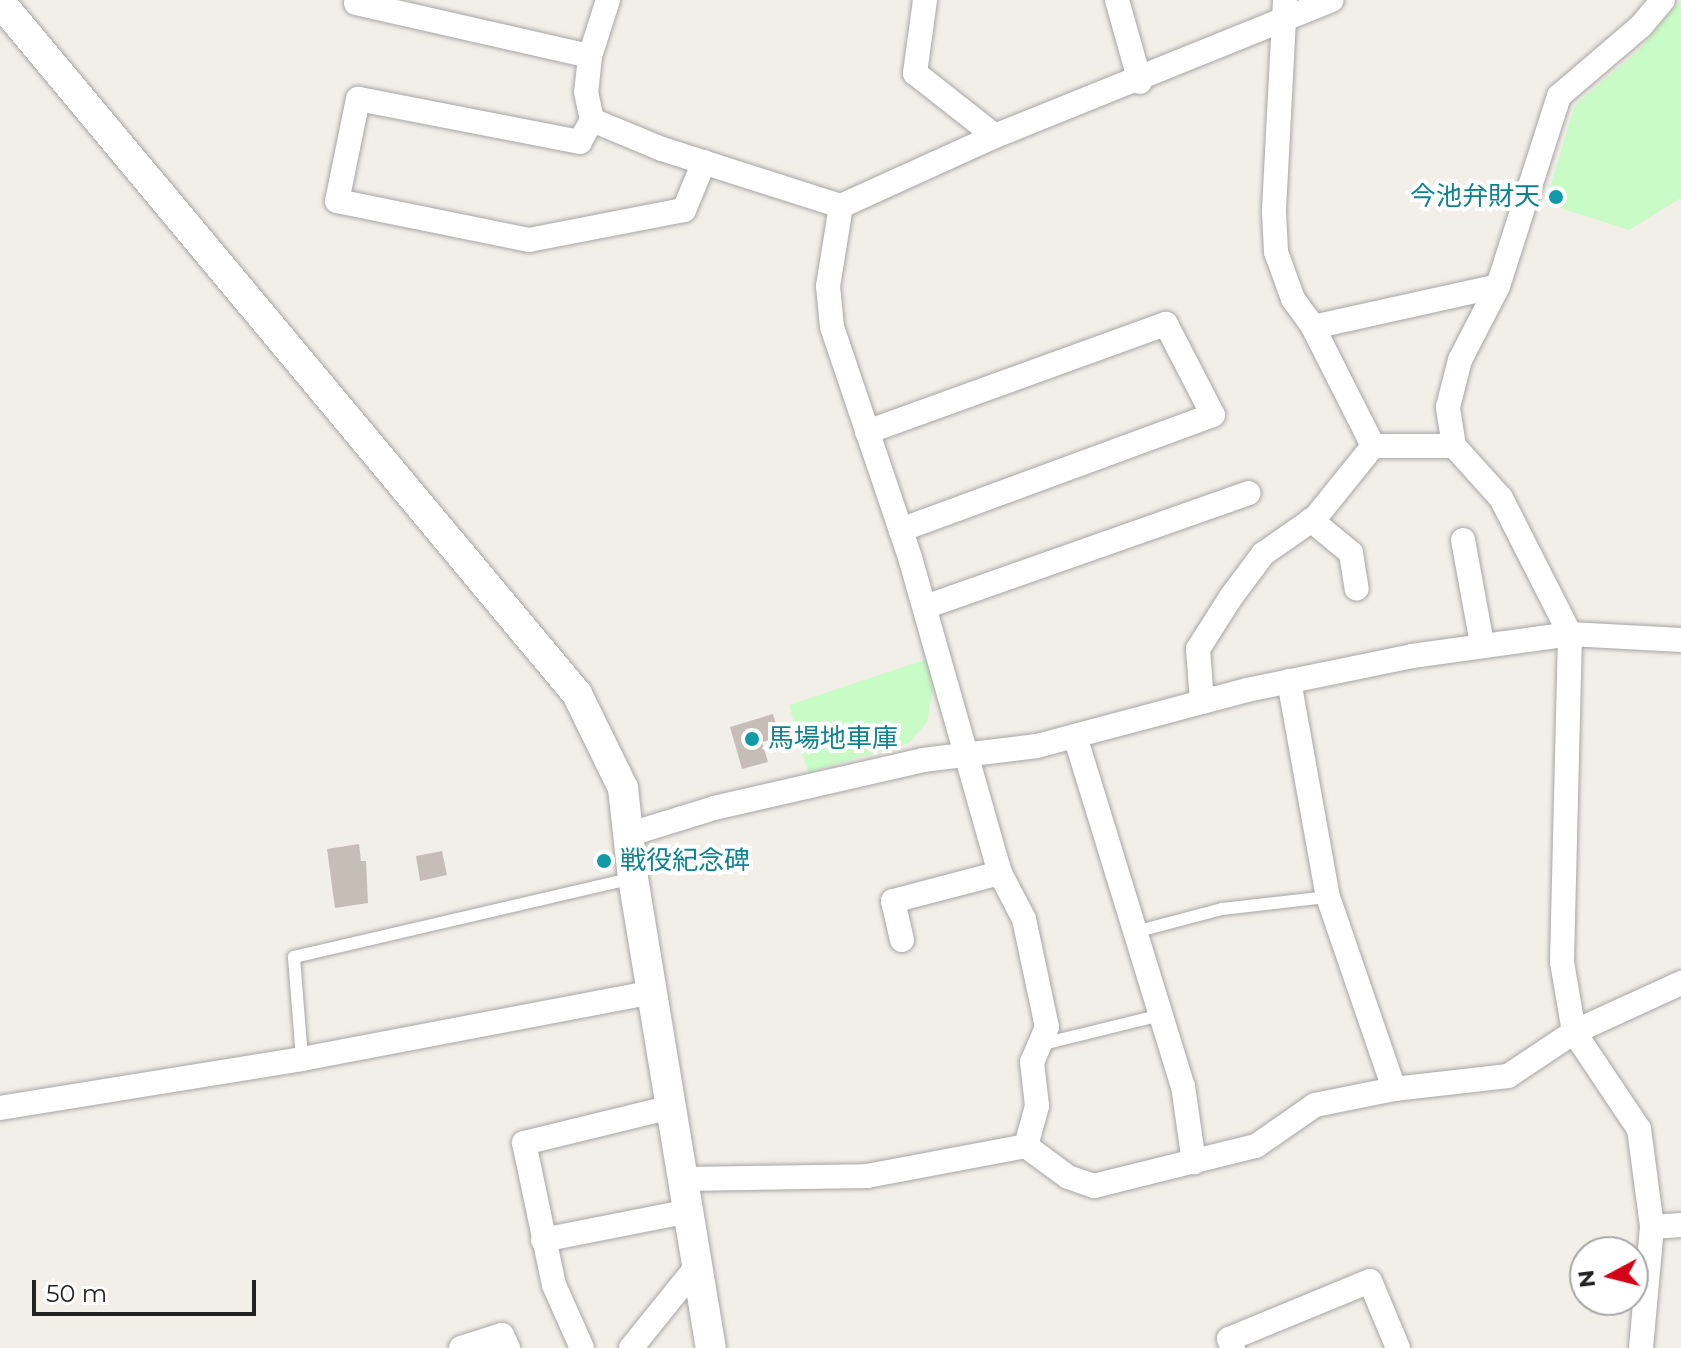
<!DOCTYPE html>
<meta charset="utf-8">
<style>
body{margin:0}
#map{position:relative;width:1681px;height:1348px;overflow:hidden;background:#f2eee8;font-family:Montserrat,"Noto Sans JP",sans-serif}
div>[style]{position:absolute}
.park>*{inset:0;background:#c8fbc6}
.building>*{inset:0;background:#c7bdb7}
.roads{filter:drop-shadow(0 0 2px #a6a6a6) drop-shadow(0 0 2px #a6a6a6)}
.service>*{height:12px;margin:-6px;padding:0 6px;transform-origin:6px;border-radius:6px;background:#fff}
.minor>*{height:24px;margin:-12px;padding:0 12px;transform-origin:12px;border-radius:12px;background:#fff}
.tertiary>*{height:30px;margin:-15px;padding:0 15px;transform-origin:15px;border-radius:15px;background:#fff}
.dots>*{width:22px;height:22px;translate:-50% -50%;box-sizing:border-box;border:4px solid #fff;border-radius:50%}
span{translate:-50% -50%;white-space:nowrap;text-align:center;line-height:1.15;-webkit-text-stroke:8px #fff;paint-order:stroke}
.culture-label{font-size:26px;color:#0d838f}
.right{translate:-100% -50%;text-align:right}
.left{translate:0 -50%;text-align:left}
.north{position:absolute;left:1569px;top:1236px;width:80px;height:80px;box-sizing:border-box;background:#fff;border:2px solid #a7a7a7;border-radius:50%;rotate:263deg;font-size:22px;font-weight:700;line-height:32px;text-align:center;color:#222}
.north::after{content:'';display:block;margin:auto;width:28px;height:36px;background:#d30018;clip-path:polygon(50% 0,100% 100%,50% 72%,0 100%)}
.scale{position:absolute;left:32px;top:1280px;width:224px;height:36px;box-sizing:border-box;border:4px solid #222;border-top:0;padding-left:10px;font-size:24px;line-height:28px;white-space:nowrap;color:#222;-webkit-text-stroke:6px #fff;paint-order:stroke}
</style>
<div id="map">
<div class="park">
<div style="clip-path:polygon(1681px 0,1681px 198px,1629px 230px,1545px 203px,1575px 105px,1639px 50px)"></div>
<div style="clip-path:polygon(927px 659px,933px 690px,927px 722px,909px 743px,808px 772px,789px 705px)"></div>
</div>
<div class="building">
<div style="clip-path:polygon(773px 714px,780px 737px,762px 742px,768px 762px,742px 769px,730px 727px)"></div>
<div style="clip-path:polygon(359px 844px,361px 861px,366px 861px,368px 903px,335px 908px,327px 849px)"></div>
<div style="clip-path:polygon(442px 851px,447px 875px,420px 881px,416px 856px)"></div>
</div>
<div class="roads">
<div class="service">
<div style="left:1135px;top:932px;width:90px;rotate:-14.8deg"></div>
<div style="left:1222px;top:909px;width:107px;rotate:-6.5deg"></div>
<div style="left:1039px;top:1045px;width:126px;rotate:-13.8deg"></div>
<div style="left:302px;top:1059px;width:102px;rotate:-94.5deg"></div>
<div style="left:294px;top:957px;width:348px;rotate:-13.1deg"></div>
</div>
<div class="minor">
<div style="left:608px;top:0;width:59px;rotate:107.8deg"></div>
<div style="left:590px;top:56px;width:36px;rotate:96deg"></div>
<div style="left:586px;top:92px;width:29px;rotate:78deg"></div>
<div style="left:592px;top:120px;width:76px;rotate:22.5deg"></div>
<div style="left:662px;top:149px;width:188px;rotate:17.7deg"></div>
<div style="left:841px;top:206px;width:169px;rotate:-24.4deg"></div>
<div style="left:995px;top:136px;width:363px;rotate:-22deg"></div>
<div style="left:925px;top:0;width:74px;rotate:97.8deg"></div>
<div style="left:915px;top:73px;width:102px;rotate:38.2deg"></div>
<div style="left:1117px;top:0;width:85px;rotate:74.3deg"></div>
<div style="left:1285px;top:0;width:212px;rotate:93deg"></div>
<div style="left:1274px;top:212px;width:40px;rotate:87.1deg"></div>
<div style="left:1276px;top:252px;width:50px;rotate:70.1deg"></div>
<div style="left:1293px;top:299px;width:34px;rotate:54deg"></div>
<div style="left:1313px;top:327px;width:133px;rotate:63.2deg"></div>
<div style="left:1373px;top:446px;width:81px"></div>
<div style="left:1454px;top:446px;width:70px;rotate:47.9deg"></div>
<div style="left:1501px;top:498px;width:153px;rotate:63.1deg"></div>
<div style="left:1570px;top:634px;width:328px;rotate:91.4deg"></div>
<div style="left:1562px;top:962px;width:71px;rotate:80.3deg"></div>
<div style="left:1574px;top:1032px;width:117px;rotate:56.2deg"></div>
<div style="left:1639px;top:1129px;width:99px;rotate:82.4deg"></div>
<div style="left:1652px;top:1227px;width:121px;rotate:95.2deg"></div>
<div style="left:356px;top:3px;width:240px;rotate:12.8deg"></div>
<div style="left:592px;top:120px;width:25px;rotate:119deg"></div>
<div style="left:580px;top:142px;width:226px;rotate:-169deg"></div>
<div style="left:358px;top:99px;width:104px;rotate:101.6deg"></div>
<div style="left:337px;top:201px;width:196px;rotate:11.5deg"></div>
<div style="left:529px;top:240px;width:158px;rotate:-11deg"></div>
<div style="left:684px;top:210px;width:52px;rotate:-67.4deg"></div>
<div style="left:841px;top:206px;width:81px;rotate:99.2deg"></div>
<div style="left:828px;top:286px;width:41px;rotate:84.4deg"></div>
<div style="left:832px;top:327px;width:247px;rotate:71.3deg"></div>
<div style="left:911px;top:561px;width:324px;rotate:74.1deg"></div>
<div style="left:1000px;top:873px;width:52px;rotate:62.4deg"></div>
<div style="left:1024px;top:919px;width:110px;rotate:78deg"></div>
<div style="left:1047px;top:1027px;width:38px;rotate:113deg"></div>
<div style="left:1032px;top:1062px;width:44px;rotate:83.5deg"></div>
<div style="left:1037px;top:1106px;width:41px;rotate:105.4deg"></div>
<div style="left:1313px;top:327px;width:189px;rotate:-12.5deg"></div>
<div style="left:867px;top:432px;width:318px;rotate:-19.9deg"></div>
<div style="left:1166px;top:324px;width:102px;rotate:62.7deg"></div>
<div style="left:1213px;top:415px;width:333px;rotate:159.8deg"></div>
<div style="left:1454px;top:446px;width:39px;rotate:-99deg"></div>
<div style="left:1448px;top:407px;width:49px;rotate:-75.7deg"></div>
<div style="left:1460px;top:360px;width:83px;rotate:-62.8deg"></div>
<div style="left:1498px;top:286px;width:200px;rotate:-72.2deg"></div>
<div style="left:1559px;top:96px;width:108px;rotate:-40.5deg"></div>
<div style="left:1641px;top:26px;width:34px;rotate:-50deg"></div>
<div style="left:1311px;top:520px;width:52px;rotate:39.5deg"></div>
<div style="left:1351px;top:553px;width:36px;rotate:81deg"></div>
<div style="left:1463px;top:540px;width:106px;rotate:79.6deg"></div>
<div style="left:925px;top:607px;width:343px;rotate:-19.4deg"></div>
<div style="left:1289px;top:681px;width:219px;rotate:79.8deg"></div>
<div style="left:1328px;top:897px;width:203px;rotate:71deg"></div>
<div style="left:1202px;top:702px;width:53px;rotate:-94.3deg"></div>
<div style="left:1198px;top:649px;width:62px;rotate:-57.6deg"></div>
<div style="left:1231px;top:597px;width:54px;rotate:-53.3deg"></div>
<div style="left:1263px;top:554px;width:65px;rotate:-34.9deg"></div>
<div style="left:1316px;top:517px;width:91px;rotate:-51.2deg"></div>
<div style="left:1075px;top:736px;width:366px;rotate:72.9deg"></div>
<div style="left:1183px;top:1086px;width:77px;rotate:81.8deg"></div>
<div style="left:627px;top:835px;width:91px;rotate:-17.2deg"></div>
<div style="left:714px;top:808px;width:214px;rotate:-12.9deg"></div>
<div style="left:923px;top:760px;width:115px;rotate:-7deg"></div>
<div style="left:1037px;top:746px;width:217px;rotate:-14.9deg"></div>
<div style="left:1247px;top:690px;width:168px;rotate:-11.6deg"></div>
<div style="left:1412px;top:656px;width:160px;rotate:-7.9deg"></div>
<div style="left:1570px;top:634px;width:111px;rotate:3.1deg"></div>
<div style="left:902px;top:940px;width:40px;rotate:-103deg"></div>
<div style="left:893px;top:901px;width:111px;rotate:-14.7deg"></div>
<div style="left:0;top:1108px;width:306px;rotate:-9.2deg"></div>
<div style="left:302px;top:1059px;width:358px;rotate:-10.8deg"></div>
<div style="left:684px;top:1179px;width:183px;rotate:-0.9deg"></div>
<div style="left:867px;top:1176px;width:162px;rotate:-10.7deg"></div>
<div style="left:1026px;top:1146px;width:52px;rotate:36.4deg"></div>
<div style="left:1068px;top:1177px;width:28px;rotate:19deg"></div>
<div style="left:1094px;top:1186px;width:167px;rotate:-13.9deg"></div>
<div style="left:1256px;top:1146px;width:72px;rotate:-34.8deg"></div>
<div style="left:1315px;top:1105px;width:81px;rotate:-11.4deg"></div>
<div style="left:1394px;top:1089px;width:115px;rotate:-6.5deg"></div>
<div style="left:1508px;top:1076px;width:79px;rotate:-33.7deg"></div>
<div style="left:1574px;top:1032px;width:118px;rotate:-24.6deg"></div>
<div style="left:1652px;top:1227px;width:29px;rotate:-4deg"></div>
<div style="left:543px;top:1240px;width:149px;rotate:-11.2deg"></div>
<div style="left:461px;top:1348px;width:43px;rotate:-17.6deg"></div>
<div style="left:502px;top:1335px;width:14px;rotate:65deg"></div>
<div style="left:582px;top:1348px;width:69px;rotate:-114deg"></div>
<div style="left:554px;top:1285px;width:145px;rotate:-101.9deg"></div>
<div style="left:524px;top:1143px;width:152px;rotate:-13.7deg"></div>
<div style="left:631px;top:1348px;width:107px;rotate:-51.1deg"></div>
<div style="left:1233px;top:1348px;width:10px;rotate:-114deg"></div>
<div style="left:1229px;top:1339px;width:152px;rotate:-22.4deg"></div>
<div style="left:1370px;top:1281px;width:73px;rotate:67.3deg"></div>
</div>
<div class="tertiary">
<div style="left:0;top:2px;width:901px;rotate:50.18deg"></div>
<div style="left:577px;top:694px;width:105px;rotate:63.9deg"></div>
<div style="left:623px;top:788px;width:91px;rotate:83.7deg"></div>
<div style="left:633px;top:878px;width:476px;rotate:80.6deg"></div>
</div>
</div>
<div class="dots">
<div style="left:1556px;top:197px;background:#0f9aa8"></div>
<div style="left:752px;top:739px;background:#0f9aa8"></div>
<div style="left:604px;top:861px;background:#0f9aa8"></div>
</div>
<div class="culture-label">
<span class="right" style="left:1540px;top:197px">今池弁財天</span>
<span class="left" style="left:768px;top:739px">馬場地車庫</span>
<span class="left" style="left:620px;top:861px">戦役紀念碑</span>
</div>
<div class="north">N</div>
<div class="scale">50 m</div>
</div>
